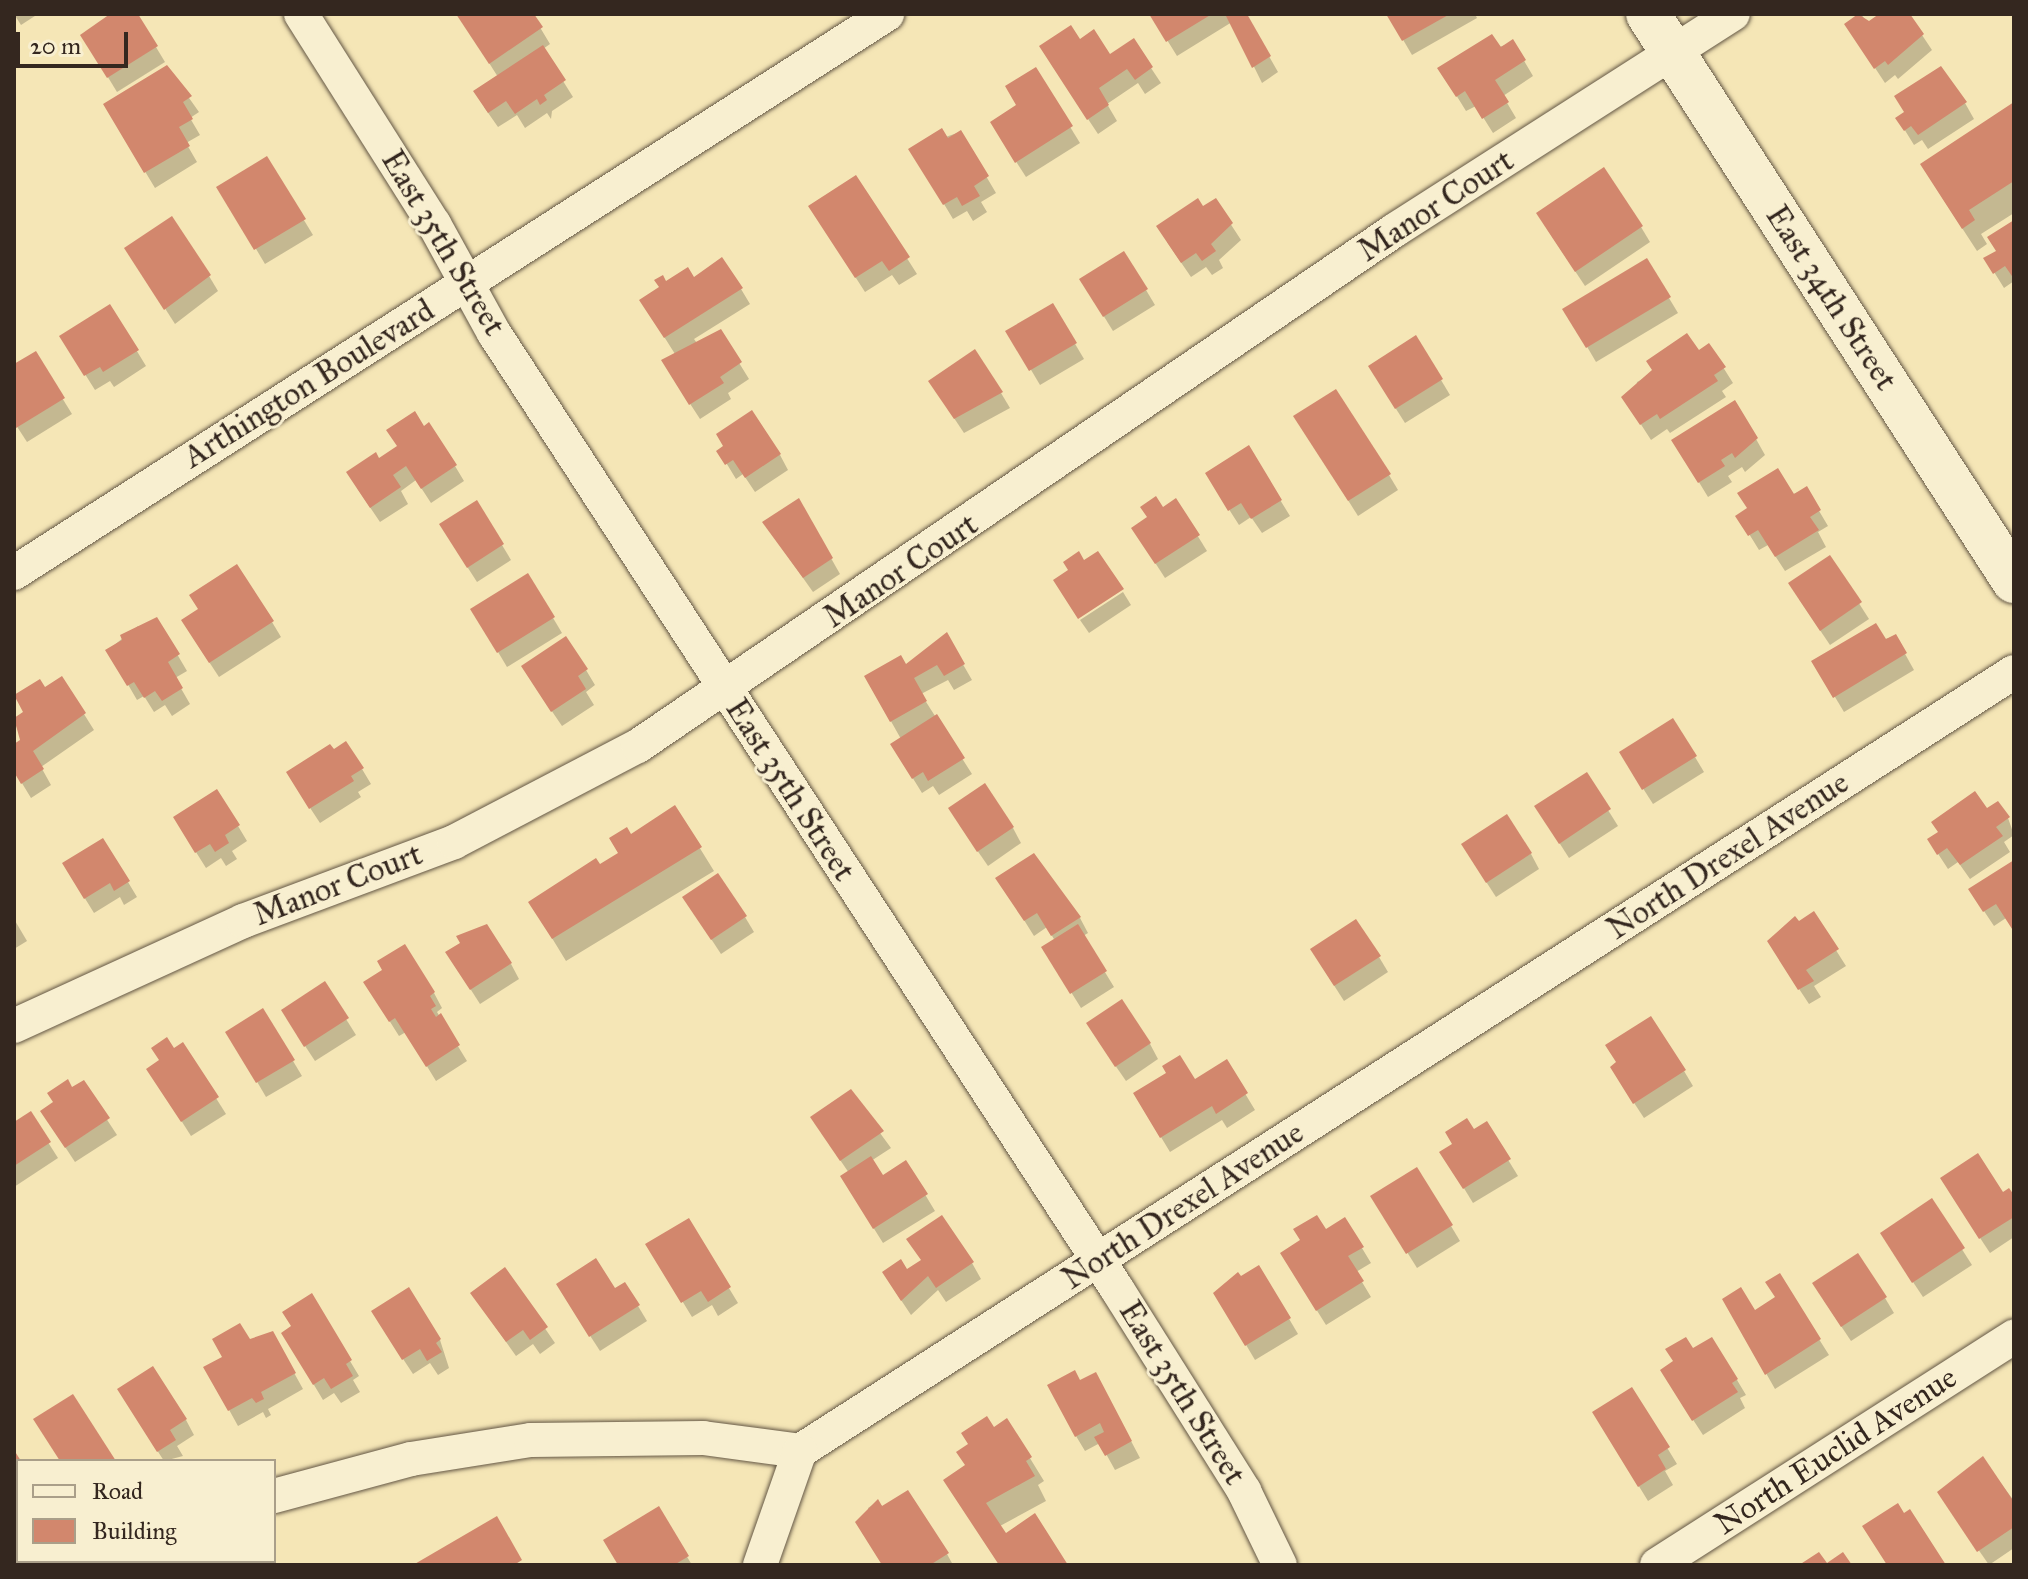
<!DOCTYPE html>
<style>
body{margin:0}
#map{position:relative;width:2028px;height:1579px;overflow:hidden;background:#f5e6b6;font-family:"IM FELL Great Primer",serif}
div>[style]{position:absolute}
.shadow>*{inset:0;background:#0003}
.building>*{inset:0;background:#d2876d}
.roads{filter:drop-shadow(0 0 2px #645745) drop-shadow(0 0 2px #645745)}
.street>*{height:34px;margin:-17px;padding:0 17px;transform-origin:17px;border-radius:17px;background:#f8efd0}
.secondary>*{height:44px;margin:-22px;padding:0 22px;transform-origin:22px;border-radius:22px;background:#f8efd0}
span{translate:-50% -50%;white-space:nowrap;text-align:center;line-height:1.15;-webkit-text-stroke:6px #f8efd0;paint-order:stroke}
.street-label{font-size:32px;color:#34271f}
.frame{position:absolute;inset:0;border:16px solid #34271f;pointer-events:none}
.legend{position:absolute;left:16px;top:1459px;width:260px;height:104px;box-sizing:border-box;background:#f8efd0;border:2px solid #aa9f89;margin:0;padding:10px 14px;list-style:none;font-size:24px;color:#34271f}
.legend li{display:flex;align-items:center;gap:16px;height:40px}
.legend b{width:40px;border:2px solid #aa9f89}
.scale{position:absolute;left:16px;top:32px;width:112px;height:36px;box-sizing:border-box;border:4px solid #34271f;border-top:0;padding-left:10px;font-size:24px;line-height:28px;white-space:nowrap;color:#34271f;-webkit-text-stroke:6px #f8efd0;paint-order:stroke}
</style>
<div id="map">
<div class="shadow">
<div style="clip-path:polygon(14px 14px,38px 14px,21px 25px)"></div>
<div style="clip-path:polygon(112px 14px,136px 14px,165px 62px,117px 92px,92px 51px)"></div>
<div style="clip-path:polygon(458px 14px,532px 14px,550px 44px,543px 49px,573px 97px,552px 111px,551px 119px,547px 113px,525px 128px,517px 115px,498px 127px,484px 107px,498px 77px)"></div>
<div style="clip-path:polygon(1151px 14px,1245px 14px,1278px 72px,1262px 83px,1232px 22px,1177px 56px)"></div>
<div style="clip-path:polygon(1388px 14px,1475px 14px,1477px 18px,1412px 55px)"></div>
<div style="clip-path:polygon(1861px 14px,1868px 24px,1883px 14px,1908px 14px,1932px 50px,1898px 79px,1895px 75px,1885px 83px,1846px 24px)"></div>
<div style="clip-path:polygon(1079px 41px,1110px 57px,1133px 41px,1161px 83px,1145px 94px,1138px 83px,1107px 104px,1117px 121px,1098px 134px,1050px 62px)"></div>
<div style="clip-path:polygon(1513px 42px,1533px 76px,1503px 96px,1516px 118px,1493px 133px,1476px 106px,1466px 111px,1440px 69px)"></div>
<div style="clip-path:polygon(167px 67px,199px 112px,190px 118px,200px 135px,186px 143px,197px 162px,155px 188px,105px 105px)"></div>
<div style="clip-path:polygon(1035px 70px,1080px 143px,1026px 177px,1001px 138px)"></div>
<div style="clip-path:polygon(1965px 103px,1974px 119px,1928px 149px,1922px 140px,1914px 145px,1898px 119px)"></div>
<div style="clip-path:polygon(2014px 104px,2014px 213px,1981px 234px,1987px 244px,1977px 251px,1936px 188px)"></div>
<div style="clip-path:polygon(960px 132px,996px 193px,981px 202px,987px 212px,973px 221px,967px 211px,953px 219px,911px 149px)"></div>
<div style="clip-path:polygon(266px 158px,313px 235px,265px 264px,219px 187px)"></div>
<div style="clip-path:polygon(856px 178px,917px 274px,899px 285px,892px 275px,865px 292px,820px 222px)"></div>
<div style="clip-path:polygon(1215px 200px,1241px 240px,1219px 260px,1223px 268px,1212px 275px,1206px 267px,1191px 277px,1167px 242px)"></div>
<div style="clip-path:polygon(2014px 223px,2014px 281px,2004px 288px,1986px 259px,1998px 252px)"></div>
<div style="clip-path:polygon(1641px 227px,1650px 242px,1585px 286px,1547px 229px)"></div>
<div style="clip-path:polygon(1646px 260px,1678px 313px,1596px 362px,1565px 309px)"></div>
<div style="clip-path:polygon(136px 263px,209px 276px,218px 291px,175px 324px)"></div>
<div style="clip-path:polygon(694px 280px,741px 289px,750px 304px,694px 339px,699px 346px,720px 332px,749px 379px,728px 393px,731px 399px,700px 419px,672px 376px,675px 354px,651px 316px,666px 283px)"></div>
<div style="clip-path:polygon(1146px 290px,1155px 305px,1113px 331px,1090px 294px)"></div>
<div style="clip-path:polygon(1052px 305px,1084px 359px,1040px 385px,1008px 331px)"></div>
<div style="clip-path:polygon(110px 307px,146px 366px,114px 387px,110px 381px,95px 390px,71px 352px)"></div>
<div style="clip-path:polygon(1709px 345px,1733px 383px,1722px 391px,1726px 397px,1670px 433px,1667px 429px,1651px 440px,1633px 412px,1637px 382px)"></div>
<div style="clip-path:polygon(35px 354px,72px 414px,27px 442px,14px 422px,14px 367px)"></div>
<div style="clip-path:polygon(1441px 380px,1450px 395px,1405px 423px,1379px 382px)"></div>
<div style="clip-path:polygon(1001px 393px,1010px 408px,964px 433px,940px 397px)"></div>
<div style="clip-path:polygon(1305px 432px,1389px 475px,1398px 490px,1358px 516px)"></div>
<div style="clip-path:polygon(1756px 439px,1765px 455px,1745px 472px,1742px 467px,1728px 476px,1732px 482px,1708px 497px,1683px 456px)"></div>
<div style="clip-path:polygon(1248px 448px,1290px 516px,1262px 533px,1251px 517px,1239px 525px,1216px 489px)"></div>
<div style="clip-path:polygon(719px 451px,780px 455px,788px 470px,755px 492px,743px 474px,736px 479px)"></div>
<div style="clip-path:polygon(379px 460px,455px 466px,464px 481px,431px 503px,416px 480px,401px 491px,408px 504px,380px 522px,357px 488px)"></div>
<div style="clip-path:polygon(1806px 489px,1828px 526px,1818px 532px,1826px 547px,1785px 571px,1768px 545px,1759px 550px,1738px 516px)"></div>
<div style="clip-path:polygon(798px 500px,840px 574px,813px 592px,764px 523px)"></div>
<div style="clip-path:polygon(1176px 501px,1207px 551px,1165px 578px,1143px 544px,1162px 510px)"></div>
<div style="clip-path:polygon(450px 540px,502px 545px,511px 560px,477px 582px)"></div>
<div style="clip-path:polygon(1830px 558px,1869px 619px,1830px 645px,1799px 599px)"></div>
<div style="clip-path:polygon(528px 576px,562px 633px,507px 667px,473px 610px)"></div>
<div style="clip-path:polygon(1123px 592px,1131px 605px,1089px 633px,1080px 620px)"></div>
<div style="clip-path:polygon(157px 620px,187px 671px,175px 678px,190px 704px,172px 716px,165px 705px,154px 712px,144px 696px,137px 700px,108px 650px,138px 626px,141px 630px)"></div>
<div style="clip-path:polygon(272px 622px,281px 637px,219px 677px,192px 636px)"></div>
<div style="clip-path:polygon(946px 635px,972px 680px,954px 690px,948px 680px,921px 694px,972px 774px,939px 795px,933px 786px,922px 793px,901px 759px,901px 739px,866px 677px,905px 667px)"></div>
<div style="clip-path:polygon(1895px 636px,1914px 670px,1844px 712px,1814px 662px)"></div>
<div style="clip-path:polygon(586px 670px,595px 685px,586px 692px,594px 705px,562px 726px,532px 682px)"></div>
<div style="clip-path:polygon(62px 679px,94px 730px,41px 767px,51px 785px,31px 798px,14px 770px,14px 746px,22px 741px,14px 720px)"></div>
<div style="clip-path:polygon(1695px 757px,1704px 772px,1653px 804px,1630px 768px)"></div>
<div style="clip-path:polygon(362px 769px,371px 784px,358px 792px,361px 797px,320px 823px,297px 788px)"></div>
<div style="clip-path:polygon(1586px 775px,1618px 826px,1569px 858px,1546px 822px)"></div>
<div style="clip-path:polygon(675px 808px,714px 871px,566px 961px,544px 925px,600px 867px,620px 854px,631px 837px)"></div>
<div style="clip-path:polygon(1987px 811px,2008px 818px,2014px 835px,2004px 842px,2010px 852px,1970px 879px,1958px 862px,1948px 869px,1929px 840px)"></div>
<div style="clip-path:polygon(959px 824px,1013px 828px,1021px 843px,988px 866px)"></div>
<div style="clip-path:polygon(238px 826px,247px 841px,232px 851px,237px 859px,226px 866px,221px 858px,206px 868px,184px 833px)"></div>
<div style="clip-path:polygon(1531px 854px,1539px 869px,1496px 897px,1472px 860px)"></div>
<div style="clip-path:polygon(2014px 862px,2014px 928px,2006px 918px,1994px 926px,1980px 905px)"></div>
<div style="clip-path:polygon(73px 879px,128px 882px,137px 897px,124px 905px,120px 897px,94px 913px)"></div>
<div style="clip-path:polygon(1007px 893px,1080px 918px,1088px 933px,1083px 936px,1114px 987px,1081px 1008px,1053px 963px,1055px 941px,1047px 927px,1034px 936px)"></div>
<div style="clip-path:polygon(694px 913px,745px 917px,754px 932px,721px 954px)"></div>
<div style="clip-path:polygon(1813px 914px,1846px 966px,1814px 986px,1821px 997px,1809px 1004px,1778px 957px,1798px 924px)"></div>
<div style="clip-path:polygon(14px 919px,27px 941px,14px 949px)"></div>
<div style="clip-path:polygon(1379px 957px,1388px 972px,1344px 1001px,1321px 965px)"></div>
<div style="clip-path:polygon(511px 964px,519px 979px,480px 1004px,457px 968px)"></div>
<div style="clip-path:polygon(324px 984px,356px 1035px,315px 1061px,292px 1026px)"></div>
<div style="clip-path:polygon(434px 993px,442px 1008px,437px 1012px,467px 1061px,436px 1081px,406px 1032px,399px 1036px,375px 998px)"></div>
<div style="clip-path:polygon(263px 1011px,302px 1076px,266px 1097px,228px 1032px)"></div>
<div style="clip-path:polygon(1097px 1039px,1150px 1044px,1158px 1059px,1126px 1081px)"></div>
<div style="clip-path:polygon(182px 1044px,226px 1114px,191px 1136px,158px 1084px,173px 1050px)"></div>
<div style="clip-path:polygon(1226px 1062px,1255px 1110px,1227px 1128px,1222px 1120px,1170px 1152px,1135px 1094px,1194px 1082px)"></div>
<div style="clip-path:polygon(1684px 1071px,1693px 1086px,1644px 1118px,1621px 1083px)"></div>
<div style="clip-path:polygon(83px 1083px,117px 1135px,75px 1162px,52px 1127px,72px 1090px)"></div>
<div style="clip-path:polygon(850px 1092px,891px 1148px,871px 1161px,882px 1178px,906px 1163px,935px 1211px,883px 1243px,851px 1192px,849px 1173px,821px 1132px)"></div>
<div style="clip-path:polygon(30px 1114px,58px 1158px,14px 1187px,14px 1124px)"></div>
<div style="clip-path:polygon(1486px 1124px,1518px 1176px,1473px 1203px,1451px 1167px,1473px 1131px)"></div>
<div style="clip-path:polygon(1951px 1194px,2014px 1199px,2014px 1237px,1990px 1253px)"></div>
<div style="clip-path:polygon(1931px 1201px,1972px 1265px,1923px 1297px,1891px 1249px)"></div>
<div style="clip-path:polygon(1382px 1212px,1451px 1226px,1460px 1241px,1417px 1268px)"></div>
<div style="clip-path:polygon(1345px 1220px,1371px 1263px,1356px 1272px,1371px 1297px,1326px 1325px,1291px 1269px,1326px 1232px)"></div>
<div style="clip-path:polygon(688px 1221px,738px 1303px,718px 1316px,712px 1305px,692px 1317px,648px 1245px)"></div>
<div style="clip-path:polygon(972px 1263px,981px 1279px,946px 1302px,938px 1290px,911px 1315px,893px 1288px,906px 1272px)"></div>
<div style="clip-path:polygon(1259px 1268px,1298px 1334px,1255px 1360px,1216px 1294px)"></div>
<div style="clip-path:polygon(505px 1270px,555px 1343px,540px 1354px,533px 1344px,516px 1356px,472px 1294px)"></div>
<div style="clip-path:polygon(1779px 1276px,1829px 1355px,1775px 1389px,1724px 1299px,1754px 1312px,1777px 1298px)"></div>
<div style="clip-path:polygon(614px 1290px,638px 1306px,647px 1321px,600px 1351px,567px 1300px)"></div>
<div style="clip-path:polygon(311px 1296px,359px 1376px,353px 1380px,360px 1392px,341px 1403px,334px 1393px,323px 1400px,283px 1333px,293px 1327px)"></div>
<div style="clip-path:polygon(1885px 1298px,1894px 1313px,1851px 1341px,1823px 1299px)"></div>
<div style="clip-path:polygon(382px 1327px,440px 1340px,449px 1368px,438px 1375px,430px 1363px,413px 1374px)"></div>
<div style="clip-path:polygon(272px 1333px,303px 1389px,268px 1409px,271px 1415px,266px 1418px,263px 1412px,238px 1426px,206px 1368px)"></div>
<div style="clip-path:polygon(1692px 1351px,1737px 1380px,1746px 1395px,1740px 1398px,1745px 1408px,1703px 1435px,1671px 1386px)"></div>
<div style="clip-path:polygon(1080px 1383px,1104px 1390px,1140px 1458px,1115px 1470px,1100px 1443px,1085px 1451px,1076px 1436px)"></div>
<div style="clip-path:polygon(1632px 1390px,1677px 1464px,1665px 1471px,1673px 1485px,1648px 1501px,1594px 1413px)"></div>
<div style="clip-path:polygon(128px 1405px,186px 1420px,194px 1435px,177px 1446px,183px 1456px,164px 1461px)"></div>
<div style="clip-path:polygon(1007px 1421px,1044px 1481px,1038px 1485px,1046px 1501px,1000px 1526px,1006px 1536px,1065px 1565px,999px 1565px,967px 1466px,993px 1429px)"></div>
<div style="clip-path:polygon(14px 1453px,18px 1461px,14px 1528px)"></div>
<div style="clip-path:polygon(1983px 1459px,2014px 1501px,2014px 1548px,1989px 1565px,1949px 1507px)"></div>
<div style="clip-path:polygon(877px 1502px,947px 1554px,953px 1565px,884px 1565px,868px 1508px)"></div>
<div style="clip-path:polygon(658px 1509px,692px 1565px,620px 1565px)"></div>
</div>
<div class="building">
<div style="clip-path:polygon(110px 14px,138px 14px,158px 46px,107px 78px,80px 35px)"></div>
<div style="clip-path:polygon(456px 14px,534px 14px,543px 27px,489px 64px)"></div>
<div style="clip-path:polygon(1149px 14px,1212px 14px,1166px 42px)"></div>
<div style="clip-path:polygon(1225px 14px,1247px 14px,1271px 56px,1252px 68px)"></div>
<div style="clip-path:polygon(1386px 14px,1450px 14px,1402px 41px)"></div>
<div style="clip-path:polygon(1858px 14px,1869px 21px,1879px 14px,1910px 14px,1924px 34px,1888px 65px,1885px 61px,1874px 69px,1844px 24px)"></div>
<div style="clip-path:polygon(1071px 25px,1080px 39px,1094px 29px,1110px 54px,1134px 38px,1153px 67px,1135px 80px,1127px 69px,1099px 88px,1109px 105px,1087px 120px,1039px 46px)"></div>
<div style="clip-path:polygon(1492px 34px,1501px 47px,1513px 39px,1526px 60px,1495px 80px,1509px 102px,1482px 119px,1465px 91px,1456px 97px,1437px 68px)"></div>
<div style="clip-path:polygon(543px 45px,566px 80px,544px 95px,547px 100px,540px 105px,537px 99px,515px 114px,506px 101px,488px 113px,473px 91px)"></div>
<div style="clip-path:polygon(167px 65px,192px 96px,183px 102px,193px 119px,179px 127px,190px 146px,144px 173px,103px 104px)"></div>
<div style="clip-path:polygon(1941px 66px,1967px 102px,1918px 135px,1911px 126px,1904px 131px,1895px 118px,1904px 112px,1894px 96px)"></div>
<div style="clip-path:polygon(1036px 67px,1073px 126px,1015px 163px,990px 122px,1016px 105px,1005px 86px)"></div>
<div style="clip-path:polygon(2014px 102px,2014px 181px,1969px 210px,1975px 220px,1962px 229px,1920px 164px)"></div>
<div style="clip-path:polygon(942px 128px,948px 138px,961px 130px,989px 176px,974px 186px,980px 196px,962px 206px,957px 197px,943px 205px,908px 149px)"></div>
<div style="clip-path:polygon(267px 156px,306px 219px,254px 250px,216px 187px)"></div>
<div style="clip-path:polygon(1604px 167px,1643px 226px,1575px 272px,1536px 213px)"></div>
<div style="clip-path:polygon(856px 175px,910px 257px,889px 271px,882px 261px,855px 278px,808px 206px)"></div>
<div style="clip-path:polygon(1198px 198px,1203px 206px,1216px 198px,1233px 223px,1211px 244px,1216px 251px,1202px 261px,1196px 253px,1181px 263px,1156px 226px)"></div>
<div style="clip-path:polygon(172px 216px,211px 275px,164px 310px,124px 248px)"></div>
<div style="clip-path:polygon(2014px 220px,2014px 279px,2005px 266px,1993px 274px,1983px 258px,1996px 251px,1987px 237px)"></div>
<div style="clip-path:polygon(1124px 251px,1148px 289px,1103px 317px,1079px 279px)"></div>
<div style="clip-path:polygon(722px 257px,743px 288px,664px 338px,639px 300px,659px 287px,654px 280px,663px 275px,666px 281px,688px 267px,694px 277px)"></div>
<div style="clip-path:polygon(1647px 258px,1671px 297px,1586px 348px,1562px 309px)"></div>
<div style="clip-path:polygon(1053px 303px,1077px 343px,1029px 371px,1005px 331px)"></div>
<div style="clip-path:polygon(110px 304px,139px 350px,103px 372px,100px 367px,84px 376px,59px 336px)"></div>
<div style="clip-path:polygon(721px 329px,742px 362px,720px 377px,724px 383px,689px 405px,661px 360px)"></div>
<div style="clip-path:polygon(1687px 333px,1699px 350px,1709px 343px,1726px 367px,1714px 375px,1718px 381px,1660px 419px,1657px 414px,1640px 425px,1621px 397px,1652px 370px,1646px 361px)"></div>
<div style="clip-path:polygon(1416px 335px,1443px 379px,1395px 409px,1368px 366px)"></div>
<div style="clip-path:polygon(975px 349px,1003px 392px,954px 419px,928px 381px)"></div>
<div style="clip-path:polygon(36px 351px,65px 398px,16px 428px,14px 364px)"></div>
<div style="clip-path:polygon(1336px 389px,1391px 474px,1348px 501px,1293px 416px)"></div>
<div style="clip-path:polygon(1735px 400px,1758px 438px,1735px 458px,1732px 453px,1721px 460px,1725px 466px,1698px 483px,1671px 440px)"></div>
<div style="clip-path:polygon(752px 410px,781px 454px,745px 478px,733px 460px,725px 465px,716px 451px,723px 446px,716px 434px)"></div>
<div style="clip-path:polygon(415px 411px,424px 426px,429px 422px,457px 465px,421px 489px,406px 466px,393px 475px,401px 487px,370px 508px,346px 472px,376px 452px,379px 458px,397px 446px,386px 430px)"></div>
<div style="clip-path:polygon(1249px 445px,1282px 500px,1251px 519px,1241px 503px,1228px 511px,1205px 473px)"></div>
<div style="clip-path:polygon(1778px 468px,1794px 494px,1807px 486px,1821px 510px,1810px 517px,1819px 530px,1775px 557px,1758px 530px,1748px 536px,1735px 516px,1747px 508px,1737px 493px)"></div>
<div style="clip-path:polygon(1156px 496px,1163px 507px,1176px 498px,1200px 535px,1155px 564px,1131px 528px,1147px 517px,1140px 507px)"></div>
<div style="clip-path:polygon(799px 498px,833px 558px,803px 578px,762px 522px)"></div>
<div style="clip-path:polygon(477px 500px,504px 544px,467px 568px,439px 524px)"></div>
<div style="clip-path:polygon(1079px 551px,1084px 560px,1098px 551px,1124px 589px,1078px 619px,1053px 580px,1068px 570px,1063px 562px)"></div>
<div style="clip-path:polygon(1830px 555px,1862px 602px,1820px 631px,1788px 583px)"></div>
<div style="clip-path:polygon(237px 564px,274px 621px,209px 663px,181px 620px,198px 609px,189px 595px)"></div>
<div style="clip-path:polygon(528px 573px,555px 617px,497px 653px,470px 609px)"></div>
<div style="clip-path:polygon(157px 617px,180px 654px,168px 662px,183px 688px,162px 701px,155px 691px,144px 698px,134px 682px,127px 686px,105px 650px,122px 640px,120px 635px)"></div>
<div style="clip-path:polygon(1876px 623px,1886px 639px,1896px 634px,1907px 653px,1833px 698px,1811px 661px)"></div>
<div style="clip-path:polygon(947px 632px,965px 664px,944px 676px,937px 665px,914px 678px,927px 701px,890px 722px,864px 676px,901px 655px,906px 664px)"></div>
<div style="clip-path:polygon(566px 636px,588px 669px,578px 676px,586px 689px,551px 712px,521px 666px)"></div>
<div style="clip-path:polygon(62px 676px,86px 713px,33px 751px,44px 769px,21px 784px,14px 772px,14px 744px,20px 740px,14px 718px,23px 712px,14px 695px,40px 679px,45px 687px)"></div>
<div style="clip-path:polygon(937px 714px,965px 758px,928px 781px,923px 772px,912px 779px,890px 744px)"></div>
<div style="clip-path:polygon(1673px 718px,1697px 756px,1642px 790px,1619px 752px)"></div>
<div style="clip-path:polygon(346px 741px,364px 768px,351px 776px,354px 781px,309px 809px,286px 772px,330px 744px,334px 749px)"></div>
<div style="clip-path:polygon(1587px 772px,1611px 809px,1559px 844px,1534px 806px)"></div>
<div style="clip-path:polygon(985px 783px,1014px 827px,977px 852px,948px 808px)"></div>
<div style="clip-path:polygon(217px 789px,240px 825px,225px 835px,229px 843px,215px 852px,210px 844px,195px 853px,173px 817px)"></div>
<div style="clip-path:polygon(1975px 791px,1987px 808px,1998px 801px,2010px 817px,1996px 827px,2003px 836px,1960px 865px,1947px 848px,1937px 855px,1927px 839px,1938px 832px,1931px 822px)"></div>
<div style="clip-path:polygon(675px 805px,702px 847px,552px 939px,528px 902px,596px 858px,600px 864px,618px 853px,609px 838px,627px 827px,631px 834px)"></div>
<div style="clip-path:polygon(1507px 814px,1532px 853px,1486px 883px,1461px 844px)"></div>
<div style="clip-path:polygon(103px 838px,130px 881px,114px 891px,110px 883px,84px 899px,62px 863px)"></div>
<div style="clip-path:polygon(1034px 853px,1081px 917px,1051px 936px,1037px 913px,1024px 921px,995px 878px)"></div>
<div style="clip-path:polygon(2014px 860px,2014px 932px,1996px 904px,1983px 912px,1968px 889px)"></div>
<div style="clip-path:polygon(718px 873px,747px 916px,711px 940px,682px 897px)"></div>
<div style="clip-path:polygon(1814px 911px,1839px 949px,1806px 970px,1814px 981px,1798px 990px,1767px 941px,1795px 916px,1799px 921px)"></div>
<div style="clip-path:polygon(1356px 919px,1381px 956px,1334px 986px,1310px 949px)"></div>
<div style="clip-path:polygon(487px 924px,512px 963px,470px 990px,445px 952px,460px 943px,456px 936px)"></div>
<div style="clip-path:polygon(1078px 924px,1107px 971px,1070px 994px,1041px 947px)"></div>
<div style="clip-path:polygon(405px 944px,435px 992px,430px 996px,436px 1006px,431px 1009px,436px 1017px,441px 1013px,460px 1045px,426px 1067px,395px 1018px,389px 1022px,363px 982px,382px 970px,377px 961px)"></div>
<div style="clip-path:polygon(325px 981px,349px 1018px,304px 1047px,281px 1010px)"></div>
<div style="clip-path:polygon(1122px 999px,1151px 1043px,1115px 1067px,1086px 1023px)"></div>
<div style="clip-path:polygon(263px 1008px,295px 1060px,256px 1083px,225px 1032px)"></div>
<div style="clip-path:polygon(1651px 1016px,1686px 1070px,1633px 1104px,1610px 1067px,1616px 1062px,1605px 1045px)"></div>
<div style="clip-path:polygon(167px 1037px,174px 1048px,183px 1042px,219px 1097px,181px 1122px,146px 1069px,159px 1060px,151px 1048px)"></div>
<div style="clip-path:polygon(1180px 1055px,1195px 1079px,1227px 1059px,1248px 1093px,1216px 1114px,1212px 1106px,1160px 1138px,1133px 1093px,1166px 1073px,1162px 1066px)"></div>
<div style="clip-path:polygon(68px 1079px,72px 1087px,84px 1080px,110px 1118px,65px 1148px,40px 1111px,53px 1102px,47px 1093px)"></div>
<div style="clip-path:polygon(851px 1089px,884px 1131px,840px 1161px,810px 1117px)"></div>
<div style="clip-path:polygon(31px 1111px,51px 1142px,14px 1166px,14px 1122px)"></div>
<div style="clip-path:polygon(1467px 1118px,1474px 1129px,1487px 1121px,1511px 1159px,1463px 1189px,1439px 1152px,1452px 1144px,1445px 1132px)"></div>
<div style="clip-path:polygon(1978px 1153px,2003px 1192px,2009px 1188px,2014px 1195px,2014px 1217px,1979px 1239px,1940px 1178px)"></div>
<div style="clip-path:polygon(871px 1156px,883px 1175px,906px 1160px,928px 1194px,873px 1229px,840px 1176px)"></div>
<div style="clip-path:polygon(1417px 1167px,1453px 1225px,1406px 1254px,1370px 1196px)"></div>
<div style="clip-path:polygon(1932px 1198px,1965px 1248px,1912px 1283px,1880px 1233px)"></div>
<div style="clip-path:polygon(942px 1215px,974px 1262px,936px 1288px,928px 1276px,901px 1301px,882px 1272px,901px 1259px,907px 1269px,921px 1260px,906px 1239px)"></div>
<div style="clip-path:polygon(1317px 1215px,1326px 1229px,1345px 1217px,1364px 1247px,1348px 1256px,1364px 1281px,1316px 1311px,1280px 1253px,1300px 1240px,1293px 1229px)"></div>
<div style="clip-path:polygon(689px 1218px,731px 1287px,708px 1302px,701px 1291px,681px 1303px,645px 1244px)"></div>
<div style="clip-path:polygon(1858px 1253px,1887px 1297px,1841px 1327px,1812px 1283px)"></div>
<div style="clip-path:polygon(596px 1258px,615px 1288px,625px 1282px,640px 1305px,589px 1337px,556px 1284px)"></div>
<div style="clip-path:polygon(1259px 1265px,1291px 1318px,1245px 1346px,1213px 1293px,1238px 1272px,1241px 1276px)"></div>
<div style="clip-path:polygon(505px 1267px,548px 1327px,530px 1340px,523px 1330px,506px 1342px,470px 1293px)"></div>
<div style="clip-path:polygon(1780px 1273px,1821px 1339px,1765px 1375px,1722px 1299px,1741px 1287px,1755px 1310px,1775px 1297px,1765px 1282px)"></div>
<div style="clip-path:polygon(409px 1287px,441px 1339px,436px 1343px,442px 1352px,427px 1361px,420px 1349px,402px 1360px,371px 1311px)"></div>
<div style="clip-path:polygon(312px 1293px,352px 1360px,346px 1364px,353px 1376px,331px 1389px,324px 1378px,313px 1385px,281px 1333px,291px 1326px,282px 1312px)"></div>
<div style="clip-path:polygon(240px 1323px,250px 1339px,273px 1331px,296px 1373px,261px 1392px,264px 1399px,256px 1403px,252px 1398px,228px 1411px,203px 1367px,222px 1357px,212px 1339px)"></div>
<div style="clip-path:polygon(1686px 1337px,1693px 1348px,1712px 1337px,1738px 1379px,1732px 1383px,1738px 1392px,1692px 1421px,1660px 1370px,1673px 1361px,1665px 1349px)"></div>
<div style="clip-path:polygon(153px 1366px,187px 1419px,170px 1430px,176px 1440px,157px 1452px,117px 1389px)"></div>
<div style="clip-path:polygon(1075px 1370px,1080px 1380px,1096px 1372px,1132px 1441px,1105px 1456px,1094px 1437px,1104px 1432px,1100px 1423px,1075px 1437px,1047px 1385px)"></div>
<div style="clip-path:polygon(1632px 1387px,1670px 1447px,1658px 1455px,1666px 1469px,1638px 1487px,1592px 1412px)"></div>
<div style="clip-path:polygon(73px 1394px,116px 1461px,60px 1461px,33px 1419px)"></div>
<div style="clip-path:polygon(987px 1416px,994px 1427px,1007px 1418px,1032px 1457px,1026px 1461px,1035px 1476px,986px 1503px,1006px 1533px,1035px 1513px,1068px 1565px,999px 1565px,943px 1480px,965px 1465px,956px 1452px,968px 1444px,961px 1433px)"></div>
<div style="clip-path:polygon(14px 1450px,21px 1461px,18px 1521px,14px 1514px)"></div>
<div style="clip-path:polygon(1983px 1456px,2014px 1502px,2014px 1527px,1977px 1552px,1937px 1492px)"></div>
<div style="clip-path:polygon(908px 1490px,949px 1553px,930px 1565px,882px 1565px,855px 1522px,878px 1499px,882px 1506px)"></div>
<div style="clip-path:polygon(1898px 1503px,1904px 1513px,1910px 1509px,1946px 1565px,1887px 1565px,1862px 1526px)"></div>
<div style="clip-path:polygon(659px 1506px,689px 1556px,674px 1565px,618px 1565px,603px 1540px)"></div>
<div style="clip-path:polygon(497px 1516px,522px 1560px,514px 1565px,413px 1565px)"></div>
<div style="clip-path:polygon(1819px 1552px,1827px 1563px,1843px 1552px,1852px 1565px,1799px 1565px)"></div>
</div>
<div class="roads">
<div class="street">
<div style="left:301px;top:14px;width:249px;rotate:57.7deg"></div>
<div style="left:434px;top:224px;width:124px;rotate:61.2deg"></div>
<div style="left:494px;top:333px;width:1141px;rotate:56.91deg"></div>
<div style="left:1117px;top:1289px;width:239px;rotate:57.8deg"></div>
<div style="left:1244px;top:1491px;width:82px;rotate:64.1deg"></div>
<div style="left:14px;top:573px;width:1037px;rotate:-32.63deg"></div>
<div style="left:14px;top:1026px;width:252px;rotate:-24.6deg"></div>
<div style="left:243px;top:921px;width:225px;rotate:-20.5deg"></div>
<div style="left:454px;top:842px;width:208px;rotate:-27.6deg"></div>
<div style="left:638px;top:746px;width:916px;rotate:-34.28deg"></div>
<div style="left:1395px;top:230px;width:401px;rotate:-32.6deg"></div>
<div style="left:274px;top:1496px;width:142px;rotate:-15.1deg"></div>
<div style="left:411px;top:1459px;width:121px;rotate:-9deg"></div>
<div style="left:531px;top:1440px;width:172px;rotate:-0.7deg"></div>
<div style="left:703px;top:1438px;width:98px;rotate:7.6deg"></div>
<div style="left:800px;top:1451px;width:1442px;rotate:-32.69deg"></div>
<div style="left:115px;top:1565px;width:8px;rotate:-30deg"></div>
<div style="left:760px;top:1565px;width:121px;rotate:-70.7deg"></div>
<div style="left:1657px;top:1565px;width:424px;rotate:-32.6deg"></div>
</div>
<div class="secondary">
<div style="left:1648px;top:14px;width:675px;rotate:57.16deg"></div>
</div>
</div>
<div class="street-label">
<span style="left:1436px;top:206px;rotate:-33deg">Manor Court</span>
<span style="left:443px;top:243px;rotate:59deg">East 35th Street</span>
<span style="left:1831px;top:298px;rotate:57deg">East 34th Street</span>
<span style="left:309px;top:384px;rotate:-32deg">Arthington Boulevard</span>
<span style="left:901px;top:571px;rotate:-34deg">Manor Court</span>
<span style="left:790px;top:790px;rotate:57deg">East 35th Street</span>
<span style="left:1728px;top:856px;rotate:-33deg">North Drexel Avenue</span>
<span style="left:338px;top:885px;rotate:-21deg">Manor Court</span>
<span style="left:1183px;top:1206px;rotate:-33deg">North Drexel Avenue</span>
<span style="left:1182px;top:1393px;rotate:58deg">East 35th Street</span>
<span style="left:1836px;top:1451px;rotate:-33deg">North Euclid Avenue</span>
</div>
<div class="frame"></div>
<ul class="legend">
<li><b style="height:10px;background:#f8efd0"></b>Road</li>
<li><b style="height:22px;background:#d2876d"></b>Building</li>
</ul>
<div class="scale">20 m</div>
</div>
